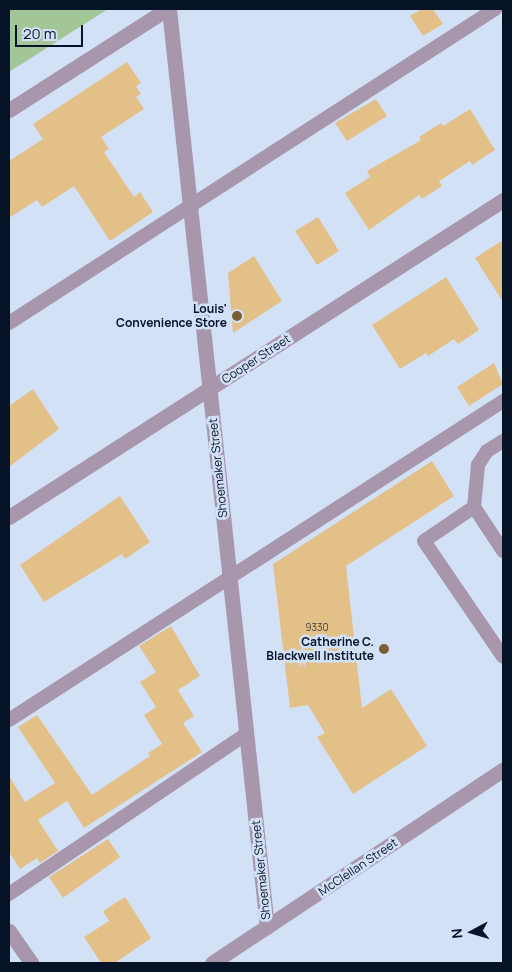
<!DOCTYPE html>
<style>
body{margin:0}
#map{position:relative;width:512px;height:972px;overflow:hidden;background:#d3e1f7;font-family:Manrope,sans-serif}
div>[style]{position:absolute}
.green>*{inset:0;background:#a2c697}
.building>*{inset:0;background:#e4c089}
.service>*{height:14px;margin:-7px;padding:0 7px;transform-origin:7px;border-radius:7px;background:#a796ac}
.minor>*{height:15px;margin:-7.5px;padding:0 7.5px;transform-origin:7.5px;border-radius:7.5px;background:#a796ac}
.tertiary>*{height:15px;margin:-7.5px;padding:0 7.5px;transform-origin:7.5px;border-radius:7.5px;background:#a796ac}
.dots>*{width:14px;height:14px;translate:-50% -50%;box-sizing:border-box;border:2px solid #d3e1f7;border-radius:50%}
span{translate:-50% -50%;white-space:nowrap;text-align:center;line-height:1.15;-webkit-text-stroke:5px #d3e1f7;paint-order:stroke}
.number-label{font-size:10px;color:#3e3e3e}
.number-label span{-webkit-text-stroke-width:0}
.poi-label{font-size:12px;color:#061225;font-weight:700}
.right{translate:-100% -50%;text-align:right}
.street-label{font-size:12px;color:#061225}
.frame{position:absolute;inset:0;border:10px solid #061225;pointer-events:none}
.north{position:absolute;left:447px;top:907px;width:50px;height:50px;-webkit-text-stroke:4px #d3e1f7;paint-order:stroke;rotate:264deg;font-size:14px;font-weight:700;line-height:20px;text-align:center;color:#061225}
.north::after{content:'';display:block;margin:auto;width:18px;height:22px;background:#061225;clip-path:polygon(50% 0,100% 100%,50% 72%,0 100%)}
.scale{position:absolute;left:15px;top:25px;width:68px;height:22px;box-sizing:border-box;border:2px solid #061225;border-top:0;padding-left:6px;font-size:15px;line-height:18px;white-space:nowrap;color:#061225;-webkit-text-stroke:4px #d3e1f7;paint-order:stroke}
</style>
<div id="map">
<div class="green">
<div style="clip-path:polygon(9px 9px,108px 9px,9px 72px)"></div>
</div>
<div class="building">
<div style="clip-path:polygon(422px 9px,433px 9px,443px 24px,423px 36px,410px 16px)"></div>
<div style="clip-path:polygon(127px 62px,141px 83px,136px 86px,141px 94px,136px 97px,144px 109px,101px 137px,109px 149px,104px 152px,134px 197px,140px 192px,153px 212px,110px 241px,74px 186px,42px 207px,37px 200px,9px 218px,9px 161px,43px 139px,33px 124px)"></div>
<div style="clip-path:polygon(376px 99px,387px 116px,347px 141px,335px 123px)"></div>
<div style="clip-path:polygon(470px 109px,495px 150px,472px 165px,470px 161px,439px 181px,442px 186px,422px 199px,419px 195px,369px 230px,345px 193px,370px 177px,367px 171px,421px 140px,419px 137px,441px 123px,443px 126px)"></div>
<div style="clip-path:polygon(318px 217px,339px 251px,317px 265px,295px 231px)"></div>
<div style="clip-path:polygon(503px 240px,503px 302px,475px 258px)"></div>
<div style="clip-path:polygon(254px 256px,282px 301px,233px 333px,228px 273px)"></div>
<div style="clip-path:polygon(446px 277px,479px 330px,458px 344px,454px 339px,428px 356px,426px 353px,400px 369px,372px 325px)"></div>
<div style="clip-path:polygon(494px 363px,503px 384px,469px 406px,457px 387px)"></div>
<div style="clip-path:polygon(33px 389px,59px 429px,9px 467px,9px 406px)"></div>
<div style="clip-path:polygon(432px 461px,454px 496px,346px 566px,362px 708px,391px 689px,427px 746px,353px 794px,317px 737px,325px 733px,308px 705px,290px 708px,273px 564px)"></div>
<div style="clip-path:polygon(120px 496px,150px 542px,125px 559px,122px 554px,44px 602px,20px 565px)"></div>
<div style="clip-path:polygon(171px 626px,200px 676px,178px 690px,194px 716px,183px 723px,202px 752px,84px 828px,67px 801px,38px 820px,58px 851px,40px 863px,37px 858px,20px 869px,9px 852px,9px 776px,25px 802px,55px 783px,18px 727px,37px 715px,92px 795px,150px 756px,148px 753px,162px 744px,144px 715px,156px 707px,140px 682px,156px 672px,139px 646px)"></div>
<div style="clip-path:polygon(108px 839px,120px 857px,63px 898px,49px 877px)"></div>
<div style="clip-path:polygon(125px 897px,151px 938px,115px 963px,101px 963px,84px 937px,109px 921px,103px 911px)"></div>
</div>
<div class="service">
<div style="left:9px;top:323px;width:579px;rotate:-32.87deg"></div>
<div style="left:503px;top:441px;width:19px;rotate:148deg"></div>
<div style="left:487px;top:451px;width:17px;rotate:123deg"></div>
<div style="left:478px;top:465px;width:42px;rotate:95.4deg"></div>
<div style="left:474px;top:507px;width:53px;rotate:56.6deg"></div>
<div style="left:474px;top:507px;width:60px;rotate:145.8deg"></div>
<div style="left:424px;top:541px;width:140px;rotate:55.7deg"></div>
<div style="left:9px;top:720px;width:588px;rotate:-32.85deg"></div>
<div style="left:9px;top:894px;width:286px;rotate:-34deg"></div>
</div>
<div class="minor">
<div style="left:9px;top:110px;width:188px;rotate:-32.6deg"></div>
<div style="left:9px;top:517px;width:587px;rotate:-32.69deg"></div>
<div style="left:9px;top:931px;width:39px;rotate:55deg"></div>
</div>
<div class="tertiary">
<div style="left:169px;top:9px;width:923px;rotate:83.91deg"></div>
<div style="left:212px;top:963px;width:349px;rotate:-33.6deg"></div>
</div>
<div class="dots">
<div style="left:237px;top:316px;background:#7a5e31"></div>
<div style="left:384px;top:649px;background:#7a5e31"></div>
</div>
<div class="number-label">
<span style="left:317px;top:628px">9330</span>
</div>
<div class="poi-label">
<span class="right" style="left:227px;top:316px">Louis'<br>Convenience Store</span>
<span class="right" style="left:374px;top:649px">Catherine C.<br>Blackwell Institute</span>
</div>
<div class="street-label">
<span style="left:256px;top:359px;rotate:-33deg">Cooper Street</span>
<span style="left:218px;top:468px;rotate:-96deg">Shoemaker Street</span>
<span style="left:358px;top:867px;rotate:-34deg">McClellan Street</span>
<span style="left:261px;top:870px;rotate:-96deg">Shoemaker Street</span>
</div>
<div class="frame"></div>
<div class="north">N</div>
<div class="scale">20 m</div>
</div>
